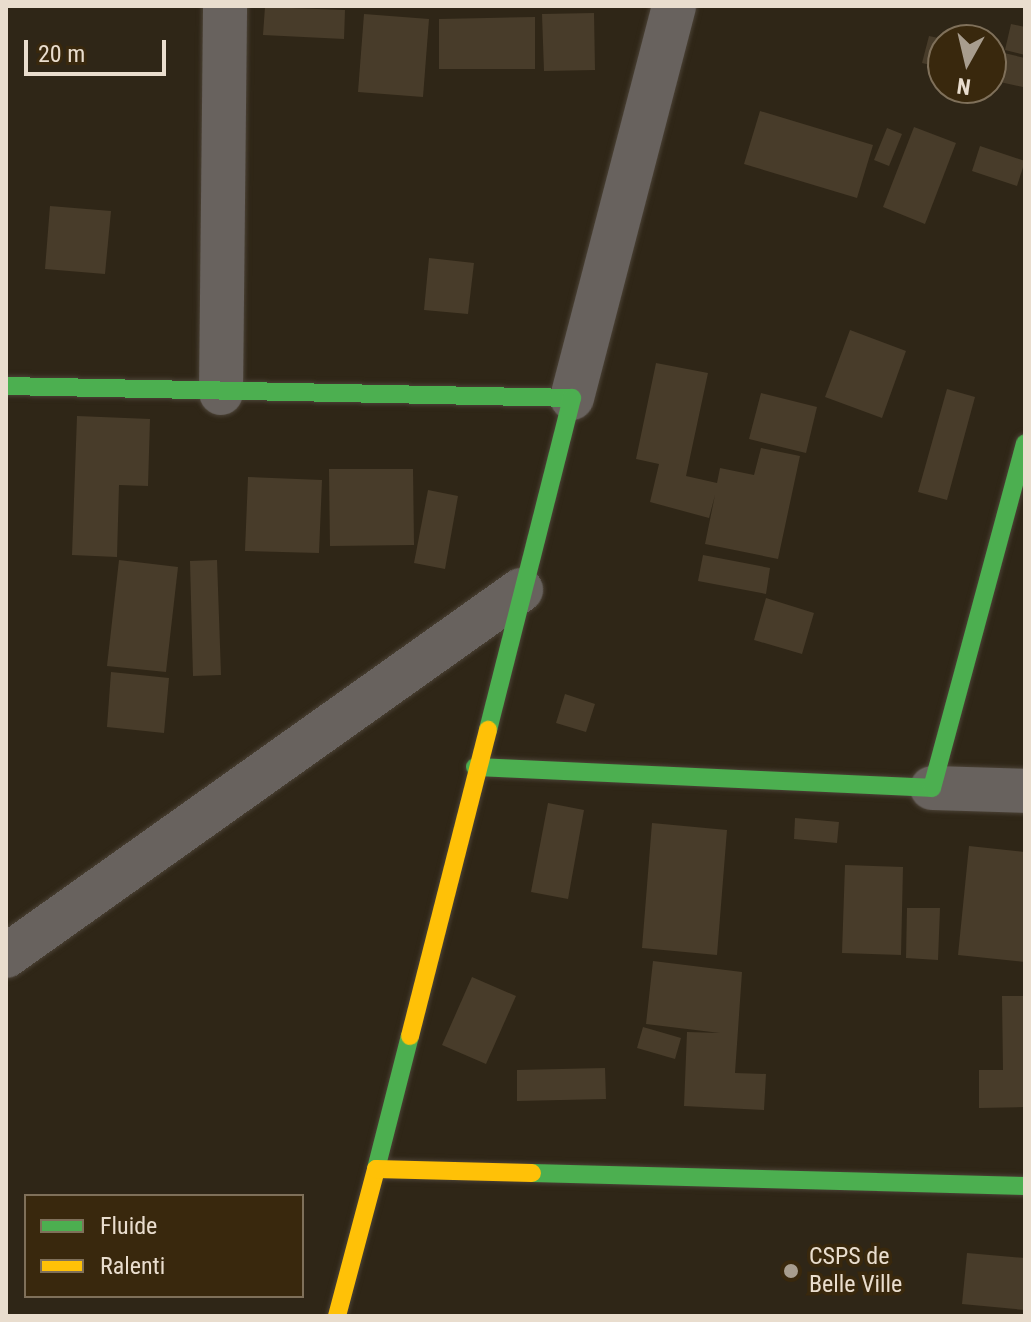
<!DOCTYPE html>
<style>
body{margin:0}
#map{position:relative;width:1031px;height:1322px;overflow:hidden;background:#2f2617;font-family:"Roboto Condensed",sans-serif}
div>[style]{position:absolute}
.building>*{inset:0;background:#483c2a}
.roads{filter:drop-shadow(0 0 2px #4b4236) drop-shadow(0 0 2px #4b4236)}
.street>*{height:44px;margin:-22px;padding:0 22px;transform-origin:22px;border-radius:22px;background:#68625e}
.fast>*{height:18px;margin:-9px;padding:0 9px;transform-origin:9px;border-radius:9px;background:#4caf50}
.slow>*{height:18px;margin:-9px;padding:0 9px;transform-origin:9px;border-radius:9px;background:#ffc107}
.dots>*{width:22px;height:22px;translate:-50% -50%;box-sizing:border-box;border:4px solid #39280d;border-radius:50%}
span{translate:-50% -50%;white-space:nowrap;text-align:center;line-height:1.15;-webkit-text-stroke:7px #39280d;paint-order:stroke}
.poi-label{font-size:24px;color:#e9ddce}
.left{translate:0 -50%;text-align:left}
.frame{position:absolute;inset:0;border:8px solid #e9ddce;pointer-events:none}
.legend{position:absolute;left:24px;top:1194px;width:280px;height:104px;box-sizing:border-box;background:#39280d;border:2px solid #7f705a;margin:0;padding:10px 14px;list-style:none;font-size:24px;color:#e9ddce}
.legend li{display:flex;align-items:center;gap:16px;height:40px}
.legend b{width:40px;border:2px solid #7f705a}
.north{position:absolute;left:927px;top:24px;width:80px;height:80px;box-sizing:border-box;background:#39280d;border:2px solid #7f705a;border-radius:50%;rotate:188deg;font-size:22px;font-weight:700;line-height:32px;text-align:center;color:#e9ddce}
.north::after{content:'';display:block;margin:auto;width:28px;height:36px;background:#a89d8e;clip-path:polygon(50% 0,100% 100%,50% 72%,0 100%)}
.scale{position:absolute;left:24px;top:40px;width:142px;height:36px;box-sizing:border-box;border:4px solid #e9ddce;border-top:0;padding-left:10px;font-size:24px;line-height:28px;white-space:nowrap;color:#e9ddce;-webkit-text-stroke:6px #39280d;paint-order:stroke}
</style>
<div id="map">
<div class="building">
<div style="clip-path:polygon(265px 7px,345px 10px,344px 39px,263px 35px)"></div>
<div style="clip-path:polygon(594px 13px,595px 70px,544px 71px,542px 14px)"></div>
<div style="clip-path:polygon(364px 14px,429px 19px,423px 97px,358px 92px)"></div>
<div style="clip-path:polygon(535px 17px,535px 69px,439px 69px,439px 19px)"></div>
<div style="clip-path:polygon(1011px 24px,1025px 27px,1025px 55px,1005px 50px)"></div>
<div style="clip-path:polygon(929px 36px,943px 39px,943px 68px,922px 63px)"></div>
<div style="clip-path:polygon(991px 50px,1025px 58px,1023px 87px,991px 80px)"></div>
<div style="clip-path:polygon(760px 111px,873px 145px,857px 198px,744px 164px)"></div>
<div style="clip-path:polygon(914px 127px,956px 143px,925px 224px,883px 207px)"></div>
<div style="clip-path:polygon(887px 128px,902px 134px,889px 166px,874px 160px)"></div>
<div style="clip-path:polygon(980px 146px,1025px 161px,1017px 186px,972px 171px)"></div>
<div style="clip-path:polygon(50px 206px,111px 211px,105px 274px,45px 269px)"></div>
<div style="clip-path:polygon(429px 258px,474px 263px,468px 314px,424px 310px)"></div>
<div style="clip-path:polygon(850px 330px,906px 351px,882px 418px,825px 397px)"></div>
<div style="clip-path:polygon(656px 363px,708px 373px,686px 476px,717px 483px,720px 468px,754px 475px,761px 448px,800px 456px,778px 559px,705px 544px,715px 495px,709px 518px,650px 502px,659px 464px,636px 459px)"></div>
<div style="clip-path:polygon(947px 389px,975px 397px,947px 500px,918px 492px)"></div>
<div style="clip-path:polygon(761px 393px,817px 407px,806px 453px,749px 439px)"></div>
<div style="clip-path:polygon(77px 416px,150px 419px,148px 486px,119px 485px,117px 557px,72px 555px)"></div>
<div style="clip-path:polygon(329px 469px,413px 469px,414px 545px,330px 546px)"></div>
<div style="clip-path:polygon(248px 477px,322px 480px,319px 553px,245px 551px)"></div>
<div style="clip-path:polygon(428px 490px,458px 496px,445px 569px,414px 563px)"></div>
<div style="clip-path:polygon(703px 555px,770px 568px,766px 594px,698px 581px)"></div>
<div style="clip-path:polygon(119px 560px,178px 567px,166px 672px,107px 666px)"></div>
<div style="clip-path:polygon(217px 560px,221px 675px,193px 676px,190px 561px)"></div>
<div style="clip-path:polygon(766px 598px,814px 613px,802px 654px,754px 640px)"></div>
<div style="clip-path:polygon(111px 672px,169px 678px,164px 733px,107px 727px)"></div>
<div style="clip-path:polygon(565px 694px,595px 704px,586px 732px,556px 723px)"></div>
<div style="clip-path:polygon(548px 803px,584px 810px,568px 899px,531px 892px)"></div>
<div style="clip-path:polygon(795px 818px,839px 822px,837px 843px,794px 839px)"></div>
<div style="clip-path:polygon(652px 823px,727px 830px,717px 955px,642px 948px)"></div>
<div style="clip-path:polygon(969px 846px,1025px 852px,1025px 962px,958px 955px)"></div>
<div style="clip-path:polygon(845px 865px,903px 867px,901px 955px,842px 953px)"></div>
<div style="clip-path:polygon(907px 908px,940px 908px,938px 960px,906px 958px)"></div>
<div style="clip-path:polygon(653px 961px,742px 972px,735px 1073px,766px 1074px,764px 1110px,684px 1106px,687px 1032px,720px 1033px,646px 1024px)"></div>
<div style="clip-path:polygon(472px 977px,516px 996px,486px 1064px,442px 1045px)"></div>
<div style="clip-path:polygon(1002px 996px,1025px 996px,1025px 1107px,979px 1108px,979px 1070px,1003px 1070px)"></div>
<div style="clip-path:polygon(643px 1027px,681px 1038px,675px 1059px,637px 1048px)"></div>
<div style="clip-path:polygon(605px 1068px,606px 1099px,517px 1101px,517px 1070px)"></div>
<div style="clip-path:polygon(967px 1253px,1025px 1258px,1025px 1310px,962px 1304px)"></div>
</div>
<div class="roads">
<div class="street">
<div style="left:221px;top:393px;width:387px;rotate:-89.4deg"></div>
<div style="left:572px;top:398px;width:405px;rotate:-75.4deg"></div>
<div style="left:932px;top:788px;width:93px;rotate:1.8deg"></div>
<div style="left:6px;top:956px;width:632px;rotate:-35.4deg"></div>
</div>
<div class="fast">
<div style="left:6px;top:386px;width:566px;rotate:1.21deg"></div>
<div style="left:572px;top:398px;width:342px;rotate:104.2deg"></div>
<div style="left:475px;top:767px;width:457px;rotate:2.6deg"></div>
<div style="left:932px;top:788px;width:357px;rotate:-74.9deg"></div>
<div style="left:376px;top:1169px;width:137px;rotate:-75.7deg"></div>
<div style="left:532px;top:1173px;width:493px;rotate:1.5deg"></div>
</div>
<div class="slow">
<div style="left:410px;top:1036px;width:316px;rotate:-75.7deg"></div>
<div style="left:337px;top:1316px;width:152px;rotate:-75.1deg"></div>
<div style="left:376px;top:1169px;width:156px;rotate:1.5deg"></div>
</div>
</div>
<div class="dots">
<div style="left:791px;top:1271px;background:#a89d8e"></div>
</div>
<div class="poi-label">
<span class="left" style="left:809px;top:1271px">CSPS de<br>Belle Ville</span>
</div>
<div class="frame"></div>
<ul class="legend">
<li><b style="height:10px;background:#4caf50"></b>Fluide</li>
<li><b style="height:10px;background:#ffc107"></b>Ralenti</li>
</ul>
<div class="north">N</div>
<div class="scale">20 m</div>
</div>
